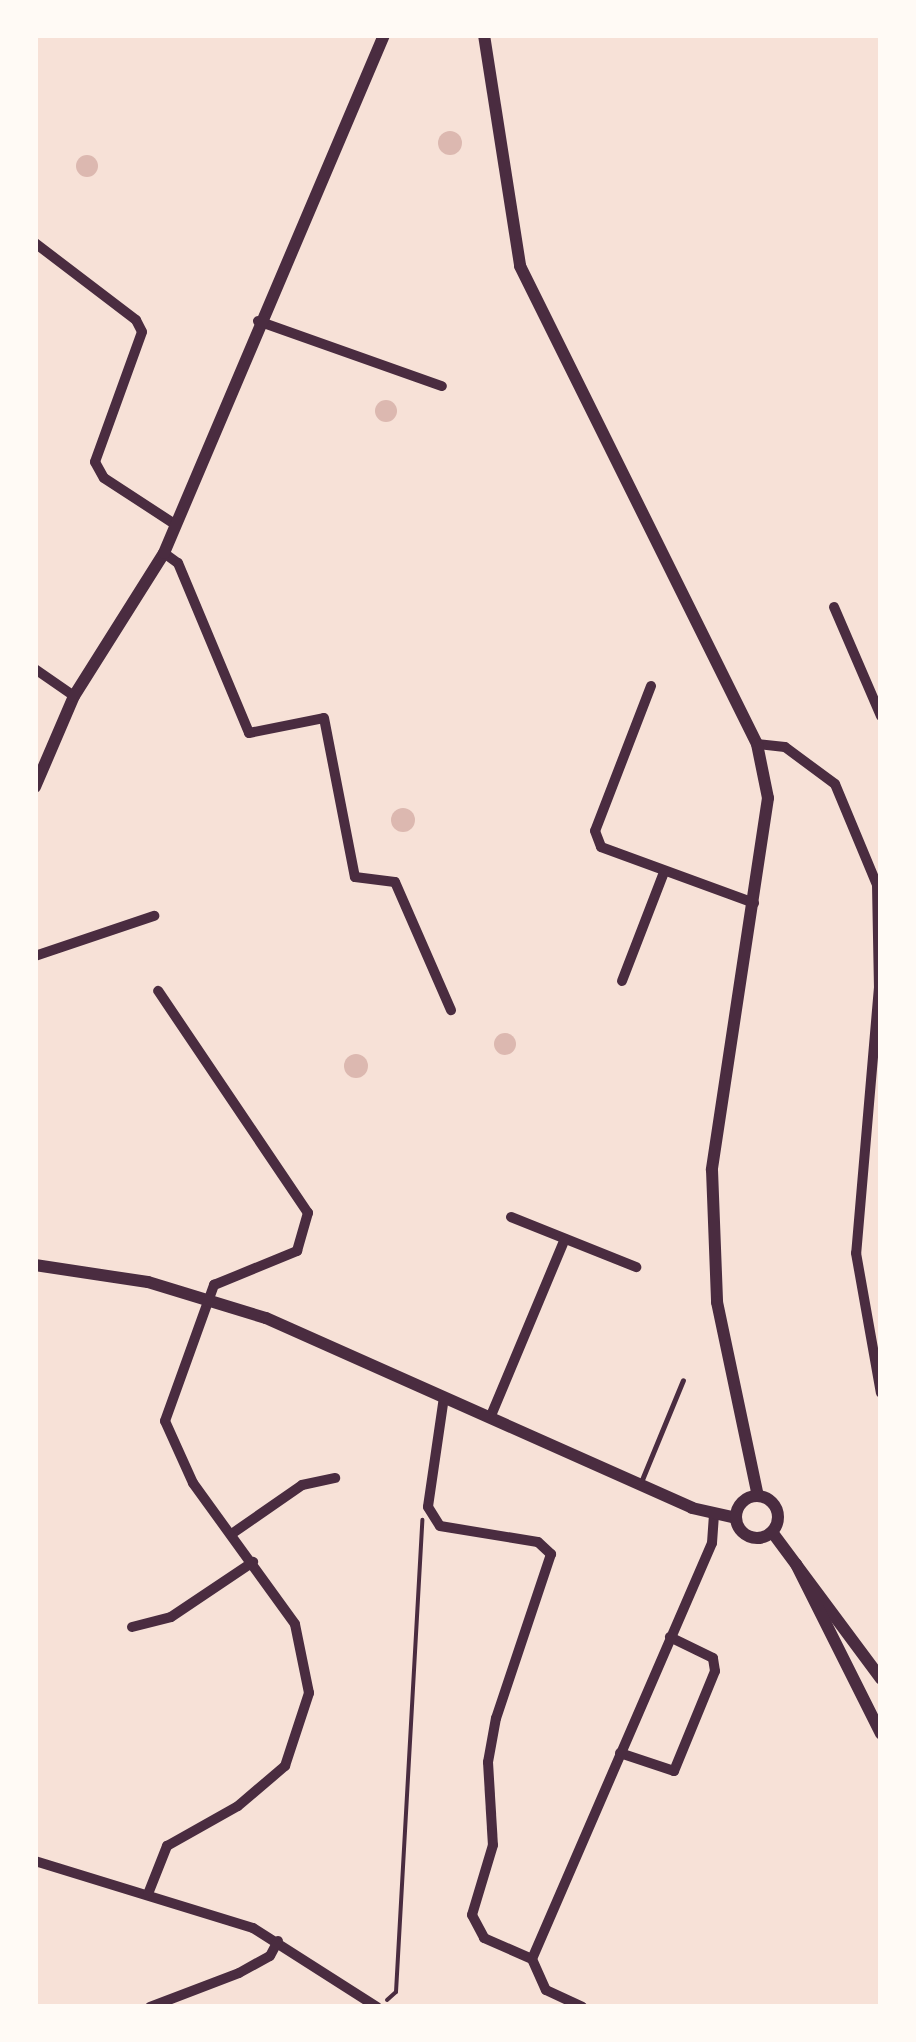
<!DOCTYPE html>
<style>
body{margin:0}
#map{position:relative;width:916px;height:2042px;overflow:hidden;background:#f7e1d7;font-family:"PT Sans",sans-serif}
div>[style]{position:absolute}
.water>*{inset:0;background:#dcb8b0}
.round{border-radius:50%}
.path>*{height:4px;margin:-2px;padding:0 2px;transform-origin:2px;border-radius:2px;background:#4a2c40}
.service>*{height:5px;margin:-2.5px;padding:0 2.5px;transform-origin:2.5px;border-radius:2.5px;background:#4a2c40}
.minor>*{height:10px;margin:-5px;padding:0 5px;transform-origin:5px;border-radius:5px;background:#4a2c40}
.tertiary>*{height:12px;margin:-6px;padding:0 6px;transform-origin:6px;border-radius:6px;background:#4a2c40}
.tertiary>.ring{margin:-6px;padding:0;box-sizing:content-box;background:none;border:12px solid #4a2c40;border-radius:50%}
span{translate:-50% -50%;white-space:nowrap;text-align:center;line-height:1.15;-webkit-text-stroke:8px #fffaf5;paint-order:stroke}
.frame{position:absolute;inset:0;border:38px solid #fffaf5;pointer-events:none}
</style>
<div id="map">
<div class="water">
<div class="round" style="left:438px;top:131px;width:24px;height:24px"></div>
<div class="round" style="left:76px;top:155px;width:22px;height:22px"></div>
<div class="round" style="left:375px;top:400px;width:22px;height:22px"></div>
<div class="round" style="left:391px;top:808px;width:24px;height:24px"></div>
<div class="round" style="left:494px;top:1033px;width:22px;height:22px"></div>
<div class="round" style="left:344px;top:1054px;width:24px;height:24px"></div>
</div>
<div class="path">
<div style="left:387px;top:2000px;width:12px;rotate:-42deg"></div>
<div style="left:396px;top:1992px;width:473px;rotate:-86.8deg"></div>
</div>
<div class="service">
<div style="left:641px;top:1482px;width:110px;rotate:-67.6deg"></div>
</div>
<div class="minor">
<div style="left:35px;top:243px;width:127px;rotate:37.3deg"></div>
<div style="left:136px;top:320px;width:13px;rotate:63deg"></div>
<div style="left:142px;top:332px;width:138px;rotate:109.9deg"></div>
<div style="left:95px;top:462px;width:18px;rotate:61deg"></div>
<div style="left:104px;top:478px;width:86px;rotate:33.1deg"></div>
<div style="left:258px;top:321px;width:195px;rotate:19.5deg"></div>
<div style="left:164px;top:553px;width:17px;rotate:36deg"></div>
<div style="left:178px;top:563px;width:184px;rotate:67.3deg"></div>
<div style="left:249px;top:733px;width:76px;rotate:-11.3deg"></div>
<div style="left:324px;top:718px;width:162px;rotate:79deg"></div>
<div style="left:355px;top:877px;width:40px;rotate:7.1deg"></div>
<div style="left:395px;top:882px;width:140px;rotate:66.4deg"></div>
<div style="left:834px;top:607px;width:119px;rotate:66.7deg"></div>
<div style="left:35px;top:669px;width:47px;rotate:34.7deg"></div>
<div style="left:651px;top:686px;width:155px;rotate:111.1deg"></div>
<div style="left:595px;top:831px;width:17px;rotate:69deg"></div>
<div style="left:601px;top:847px;width:163px;rotate:20.1deg"></div>
<div style="left:757px;top:744px;width:28px;rotate:6deg"></div>
<div style="left:785px;top:747px;width:62px;rotate:36.5deg"></div>
<div style="left:835px;top:784px;width:109px;rotate:67.4deg"></div>
<div style="left:877px;top:885px;width:102px;rotate:88.9deg"></div>
<div style="left:879px;top:987px;width:267px;rotate:94.9deg"></div>
<div style="left:856px;top:1253px;width:142px;rotate:79.9deg"></div>
<div style="left:35px;top:956px;width:126px;rotate:-18.6deg"></div>
<div style="left:622px;top:981px;width:117px;rotate:-68.9deg"></div>
<div style="left:511px;top:1217px;width:135px;rotate:21.8deg"></div>
<div style="left:444px;top:1397px;width:111px;rotate:98.3deg"></div>
<div style="left:428px;top:1507px;width:22px;rotate:58deg"></div>
<div style="left:440px;top:1526px;width:99px;rotate:9.3deg"></div>
<div style="left:538px;top:1542px;width:18px;rotate:43deg"></div>
<div style="left:551px;top:1554px;width:173px;rotate:108.5deg"></div>
<div style="left:496px;top:1718px;width:45px;rotate:100.3deg"></div>
<div style="left:488px;top:1762px;width:83px;rotate:86.6deg"></div>
<div style="left:493px;top:1845px;width:73px;rotate:106.7deg"></div>
<div style="left:472px;top:1915px;width:26px;rotate:62deg"></div>
<div style="left:484px;top:1938px;width:52px;rotate:23.6deg"></div>
<div style="left:490px;top:1418px;width:194px;rotate:-67.3deg"></div>
<div style="left:233px;top:1533px;width:84px;rotate:-34.8deg"></div>
<div style="left:302px;top:1485px;width:34px;rotate:-12deg"></div>
<div style="left:132px;top:1627px;width:40px;rotate:-14.4deg"></div>
<div style="left:171px;top:1617px;width:99px;rotate:-33.9deg"></div>
<div style="left:620px;top:1753px;width:57px;rotate:18.4deg"></div>
<div style="left:674px;top:1771px;width:108px;rotate:-67.7deg"></div>
<div style="left:715px;top:1671px;width:13px;rotate:-99deg"></div>
<div style="left:713px;top:1658px;width:48px;rotate:-154deg"></div>
<div style="left:35px;top:1861px;width:228px;rotate:17.1deg"></div>
<div style="left:253px;top:1928px;width:147px;rotate:32.5deg"></div>
<div style="left:148px;top:1894px;width:52px;rotate:-68.4deg"></div>
<div style="left:167px;top:1846px;width:81px;rotate:-29.4deg"></div>
<div style="left:238px;top:1806px;width:62px;rotate:-40.4deg"></div>
<div style="left:285px;top:1766px;width:77px;rotate:-71.8deg"></div>
<div style="left:309px;top:1693px;width:70px;rotate:-101.5deg"></div>
<div style="left:295px;top:1624px;width:174px;rotate:-125.9deg"></div>
<div style="left:193px;top:1483px;width:68px;rotate:-114.3deg"></div>
<div style="left:165px;top:1421px;width:145px;rotate:-70.2deg"></div>
<div style="left:214px;top:1285px;width:90px;rotate:-22.3deg"></div>
<div style="left:297px;top:1251px;width:40px;rotate:-74deg"></div>
<div style="left:308px;top:1213px;width:268px;rotate:-124deg"></div>
<div style="left:532px;top:1959px;width:453px;rotate:-66.6deg"></div>
<div style="left:712px;top:1543px;width:27px;rotate:-86deg"></div>
<div style="left:532px;top:1959px;width:34px;rotate:66deg"></div>
<div style="left:546px;top:1990px;width:40px;rotate:25deg"></div>
<div style="left:150px;top:2007px;width:95px;rotate:-20.9deg"></div>
<div style="left:239px;top:1973px;width:35px;rotate:-29deg"></div>
<div style="left:270px;top:1956px;width:17px;rotate:-62deg"></div>
</div>
<div class="tertiary">
<div style="left:484px;top:35px;width:234px;rotate:81.1deg"></div>
<div style="left:520px;top:266px;width:534px;rotate:63.63deg"></div>
<div style="left:757px;top:744px;width:55px;rotate:78.5deg"></div>
<div style="left:768px;top:798px;width:376px;rotate:98.6deg"></div>
<div style="left:712px;top:1170px;width:132px;rotate:87.8deg"></div>
<div style="left:717px;top:1302px;width:198px;rotate:78.1deg"></div>
<div style="left:35px;top:787px;width:99px;rotate:-66.8deg"></div>
<div style="left:74px;top:696px;width:169px;rotate:-57.8deg"></div>
<div style="left:164px;top:553px;width:563px;rotate:-66.99deg"></div>
<div style="left:35px;top:1265px;width:114px;rotate:8.6deg"></div>
<div style="left:148px;top:1282px;width:123px;rotate:17deg"></div>
<div style="left:266px;top:1318px;width:466px;rotate:24deg"></div>
<div style="left:692px;top:1508px;width:45px;rotate:12.8deg"></div>
<div class="ring" style="left:736px;top:1496px;width:30px;height:30px"></div>
<div style="left:772px;top:1532px;width:183px;rotate:53.4deg"></div>
<div style="left:796px;top:1564px;width:190px;rotate:63.4deg"></div>
</div>
<div class="frame"></div>
</div>
